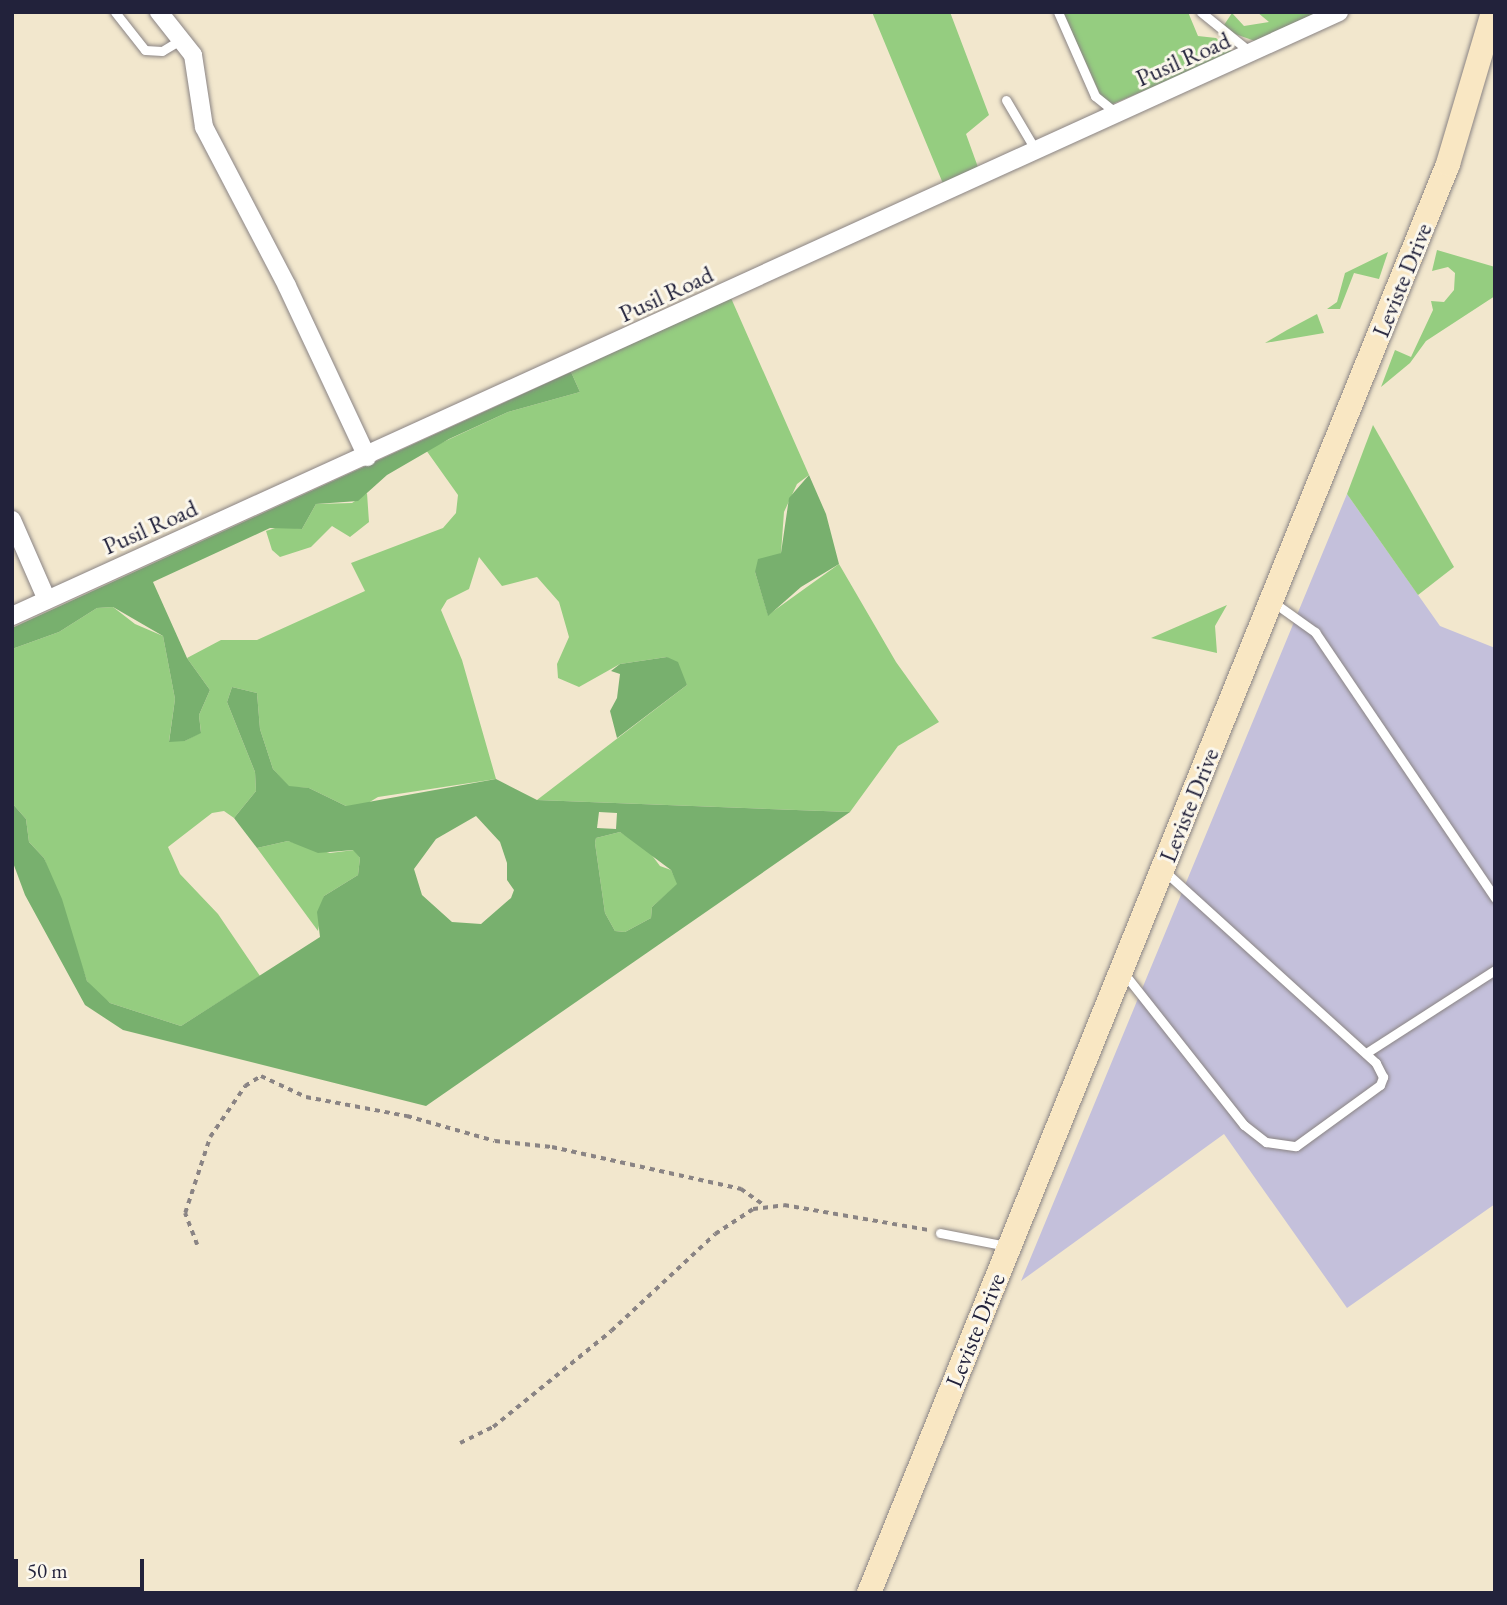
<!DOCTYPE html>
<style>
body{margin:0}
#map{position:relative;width:1507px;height:1605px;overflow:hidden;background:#f2e7cd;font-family:"EB Garamond",serif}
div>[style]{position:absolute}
.industrial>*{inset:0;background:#c4c0db}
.green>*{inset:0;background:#95cd80}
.forest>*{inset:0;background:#78b06e}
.path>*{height:3.5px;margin-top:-1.75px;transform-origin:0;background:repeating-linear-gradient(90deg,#8a8484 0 5px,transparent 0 10px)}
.roads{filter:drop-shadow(0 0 2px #8a8484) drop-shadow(0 0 2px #8a8484)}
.lane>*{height:9px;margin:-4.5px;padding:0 4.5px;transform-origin:4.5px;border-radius:4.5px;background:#fff}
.street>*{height:18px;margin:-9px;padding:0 9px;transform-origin:9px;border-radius:9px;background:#fff}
.secondary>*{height:24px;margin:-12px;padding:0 12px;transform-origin:12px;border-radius:12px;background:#f9e7c3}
span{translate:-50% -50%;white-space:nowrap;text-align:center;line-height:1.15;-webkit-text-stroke:6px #fbf7ec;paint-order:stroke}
.street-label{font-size:24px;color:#22223b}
.frame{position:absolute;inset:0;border:14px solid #22223b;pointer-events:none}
.scale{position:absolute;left:14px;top:1559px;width:130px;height:32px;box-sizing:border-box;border:4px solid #22223b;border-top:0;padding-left:9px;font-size:21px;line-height:24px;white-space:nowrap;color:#22223b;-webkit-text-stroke:5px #fbf7ec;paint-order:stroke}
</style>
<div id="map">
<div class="industrial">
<div style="clip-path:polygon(1347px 494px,1440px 626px,1495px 648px,1495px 1204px,1347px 1308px,1224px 1134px,1021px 1281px)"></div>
</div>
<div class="green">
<div style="clip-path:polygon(872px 12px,950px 12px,989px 115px,966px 134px,979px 170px,944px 186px)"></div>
<div style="clip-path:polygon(1063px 12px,1188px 12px,1198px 36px,1216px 38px,1234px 53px,1110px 105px,1103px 101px)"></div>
<div style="clip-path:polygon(1257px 12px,1322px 12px,1255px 41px,1235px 34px,1224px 25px,1232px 13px,1244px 26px,1269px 22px)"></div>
<div style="clip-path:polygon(1437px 250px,1495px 267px,1495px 296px,1426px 341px,1410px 363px,1381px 387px,1395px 350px,1411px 357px,1433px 310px,1431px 301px,1444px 302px,1454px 290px,1455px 273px,1448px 267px,1432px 271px)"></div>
<div style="clip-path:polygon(1388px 252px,1379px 279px,1354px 273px,1340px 309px,1327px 309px,1337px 302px,1345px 273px)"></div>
<div style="clip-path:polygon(731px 298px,809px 475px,797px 484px,784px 512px,781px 553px,755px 572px,768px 615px,839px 564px,896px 662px,939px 722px,898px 746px,850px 812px,537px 800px,687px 685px,667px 657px,620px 664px,579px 687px,558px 678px,557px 664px,569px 637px,559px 602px,537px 577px,502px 586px,479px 557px,469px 589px,447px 600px,441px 610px,462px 660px,496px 779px,378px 797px,363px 806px,346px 806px,309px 788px,289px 787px,273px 769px,260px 729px,257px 693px,232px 687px,227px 702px,255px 772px,256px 791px,234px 818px,224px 811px,212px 813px,168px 847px,180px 874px,218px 914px,260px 976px,181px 1026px,110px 1003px,96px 992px,87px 981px,44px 858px,29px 842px,26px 819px,12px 803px,12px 649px,59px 632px,97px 608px,113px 607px,135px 624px,163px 636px,175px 699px,169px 741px,185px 741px,201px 732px,199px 715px,210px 690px,187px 658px,221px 640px,257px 640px,365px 591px,351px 563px,443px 528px,456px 513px,458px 495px,426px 450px,508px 412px,580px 392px,571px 372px)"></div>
<div style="clip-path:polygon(1317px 314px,1324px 333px,1265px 343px,1287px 330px)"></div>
<div style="clip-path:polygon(1373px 425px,1454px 567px,1418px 595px,1347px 494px)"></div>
<div style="clip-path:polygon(367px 493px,369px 522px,350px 537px,332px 526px,311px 547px,280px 557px,272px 550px,266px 531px,281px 526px,302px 529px,316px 504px,352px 503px)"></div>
<div style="clip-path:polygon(1227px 605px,1215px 626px,1217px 653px,1151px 638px)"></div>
<div style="clip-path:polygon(620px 832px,648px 850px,660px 866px,671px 870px,678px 884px,652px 907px,651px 918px,625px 932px,615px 931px,605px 913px,595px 843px,596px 838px)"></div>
<div style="clip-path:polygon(288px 841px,330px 853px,354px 850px,360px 858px,358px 875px,324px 896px,318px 931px,257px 848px)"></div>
</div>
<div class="forest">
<div style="clip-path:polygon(571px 372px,580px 392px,508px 412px,449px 439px,387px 475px,358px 501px,316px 504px,302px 529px,270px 528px,153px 582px,187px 658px,210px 690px,199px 715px,201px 733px,185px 741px,169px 742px,175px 699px,163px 636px,113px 607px,97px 608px,59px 632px,12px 649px,12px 628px)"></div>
<div style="clip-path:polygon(809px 475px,826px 514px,839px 564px,801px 587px,768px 616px,755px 572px,758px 559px,781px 553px,789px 498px)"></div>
<div style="clip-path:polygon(667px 657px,678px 662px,687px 685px,617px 738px,610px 711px,617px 698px,620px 674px,611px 671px,620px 664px)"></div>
<div style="clip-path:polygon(evenodd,232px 687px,257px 693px,260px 729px,273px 769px,289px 786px,309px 788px,346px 806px,496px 779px,537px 800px,850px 812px,426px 1106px,123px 1030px,85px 1005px,25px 895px,12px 860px,12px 803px,26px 819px,29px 842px,44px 858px,62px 899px,87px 981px,110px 1003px,181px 1026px,320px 937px,317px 912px,324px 896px,358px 875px,360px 858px,353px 850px,318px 853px,288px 841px,257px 848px,234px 818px,256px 791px,255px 772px,227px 702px,232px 687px,599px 812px,617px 813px,616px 829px,597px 828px,599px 812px,232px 687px,476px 816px,500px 842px,507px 863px,507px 880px,514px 890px,511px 898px,481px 924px,452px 922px,422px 895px,414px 869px,436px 839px,476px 816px,232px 687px,620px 832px,671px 870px,677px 884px,652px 907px,651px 918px,625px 932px,615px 931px,605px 913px,595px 843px,596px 838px,620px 832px)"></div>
</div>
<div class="path">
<div style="left:197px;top:1245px;width:34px;rotate:-111deg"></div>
<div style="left:185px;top:1213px;width:80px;rotate:-71.8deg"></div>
<div style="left:210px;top:1137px;width:62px;rotate:-55.5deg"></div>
<div style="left:245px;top:1086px;width:19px;rotate:-32deg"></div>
<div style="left:261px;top:1076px;width:50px;rotate:25deg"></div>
<div style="left:306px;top:1097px;width:103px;rotate:10.7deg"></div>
<div style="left:407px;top:1116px;width:91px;rotate:15.9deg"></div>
<div style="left:495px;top:1141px;width:57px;rotate:6deg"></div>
<div style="left:552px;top:1147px;width:194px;rotate:12.5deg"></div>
<div style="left:741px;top:1189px;width:29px;rotate:35deg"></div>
<div style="left:460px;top:1443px;width:37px;rotate:-26deg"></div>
<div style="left:493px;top:1427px;width:152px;rotate:-39.1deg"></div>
<div style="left:611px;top:1331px;width:142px;rotate:-43deg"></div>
<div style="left:715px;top:1234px;width:45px;rotate:-33.3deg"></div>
<div style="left:753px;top:1209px;width:31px;rotate:-7deg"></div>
<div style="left:784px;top:1205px;width:146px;rotate:9.8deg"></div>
</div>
<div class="roads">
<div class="lane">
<div style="left:115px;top:12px;width:48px;rotate:51.7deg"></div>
<div style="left:145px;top:50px;width:17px;rotate:3deg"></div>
<div style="left:162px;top:51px;width:23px;rotate:-31deg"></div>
<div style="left:1058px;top:12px;width:92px;rotate:66.2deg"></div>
<div style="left:1095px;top:96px;width:28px;rotate:39deg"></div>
<div style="left:1201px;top:12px;width:62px;rotate:39.1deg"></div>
<div style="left:1006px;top:100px;width:59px;rotate:59.5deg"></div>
<div style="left:1273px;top:602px;width:52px;rotate:35.5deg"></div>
<div style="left:1315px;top:632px;width:321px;rotate:55.9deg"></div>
<div style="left:1123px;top:972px;width:195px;rotate:51.7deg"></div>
<div style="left:1244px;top:1125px;width:28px;rotate:38deg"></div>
<div style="left:1266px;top:1142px;width:30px;rotate:8deg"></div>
<div style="left:1296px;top:1146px;width:104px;rotate:-36deg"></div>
<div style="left:1380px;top:1085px;width:9px;rotate:-69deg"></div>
<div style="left:1383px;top:1077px;width:16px;rotate:-117deg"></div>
<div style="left:1376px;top:1063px;width:286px;rotate:-137.8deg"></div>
<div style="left:1366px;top:1053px;width:153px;rotate:-32.8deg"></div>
<div style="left:940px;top:1233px;width:68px;rotate:11deg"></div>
</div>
<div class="street">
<div style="left:159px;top:12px;width:55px;rotate:51.7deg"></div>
<div style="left:193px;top:55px;width:73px;rotate:81.3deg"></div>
<div style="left:204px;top:127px;width:179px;rotate:62.4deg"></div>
<div style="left:287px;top:286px;width:189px;rotate:64.9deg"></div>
<div style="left:12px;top:520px;width:87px;rotate:66.4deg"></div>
<div style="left:12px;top:616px;width:1458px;rotate:-24.47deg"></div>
</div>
<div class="secondary">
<div style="left:869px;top:1593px;width:1542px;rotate:-67.94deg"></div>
<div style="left:1448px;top:164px;width:159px;rotate:-73.5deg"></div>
</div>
</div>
<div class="street-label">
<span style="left:1183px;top:59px;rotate:-24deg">Pusil Road</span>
<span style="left:1402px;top:280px;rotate:-68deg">Leviste Drive</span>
<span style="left:666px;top:294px;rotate:-25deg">Pusil Road</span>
<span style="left:150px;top:527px;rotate:-24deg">Pusil Road</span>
<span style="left:1189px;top:805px;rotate:-68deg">Leviste Drive</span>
<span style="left:975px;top:1330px;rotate:-68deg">Leviste Drive</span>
</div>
<div class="frame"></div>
<div class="scale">50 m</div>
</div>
